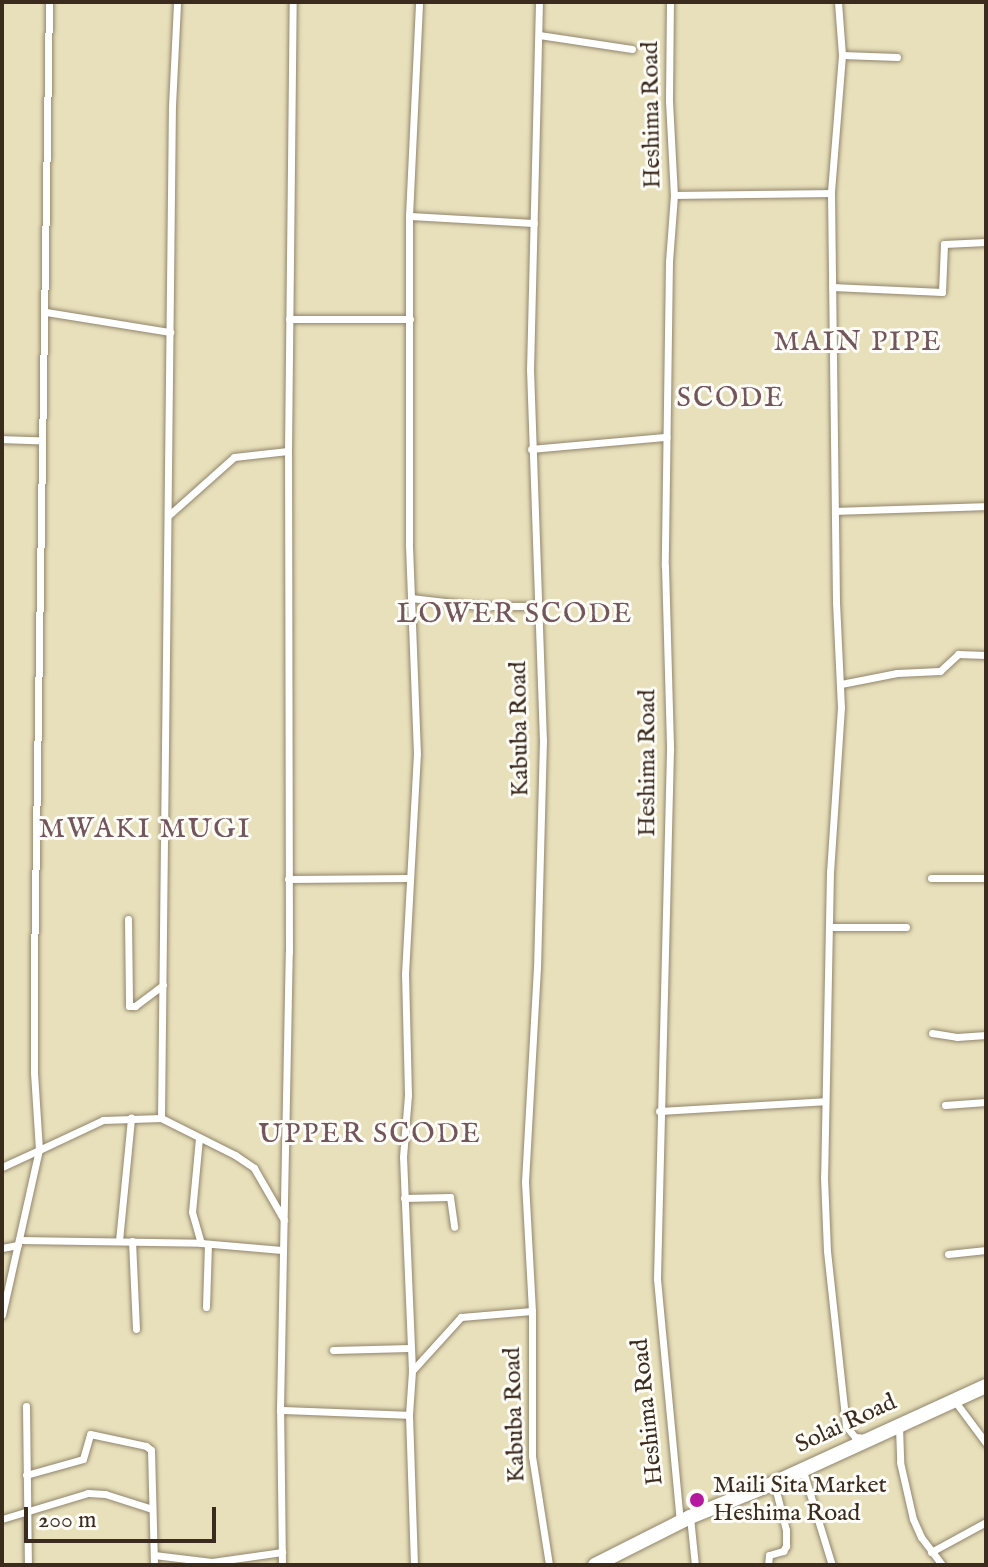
<!DOCTYPE html>
<style>
body{margin:0}
#map{position:relative;width:988px;height:1567px;overflow:hidden;background:#e8e0bb;font-family:"IM FELL English",serif}
div>[style]{position:absolute}
.roads{filter:drop-shadow(0 0 2px #92856c) drop-shadow(0 0 2px #92856c)}
.street>*{height:7px;margin:-3.5px;padding:0 3.5px;transform-origin:3.5px;border-radius:3.5px;background:#fff}
.highway>*{height:14px;margin:-7px;padding:0 7px;transform-origin:7px;border-radius:7px;background:#fff}
.dots>*{width:22px;height:22px;translate:-50% -50%;box-sizing:border-box;border:4px solid #fdfcf7;border-radius:50%}
span{translate:-50% -50%;white-space:nowrap;text-align:center;line-height:1.15;-webkit-text-stroke:6px #fdfcf7;paint-order:stroke}
.street-label{font-size:24px;color:#3b2a1e}
.poi-label{font-size:24px;color:#3b2a1e}
.left{translate:0 -50%;text-align:left}
.quarter-label{font-size:28px;color:#73555c;letter-spacing:2px}
.frame{position:absolute;inset:0;border:4px solid #3b2a1e;pointer-events:none}
.scale{position:absolute;left:24px;top:1507px;width:192px;height:36px;box-sizing:border-box;border:4px solid #3b2a1e;border-top:0;padding-left:10px;font-size:24px;line-height:28px;white-space:nowrap;color:#3b2a1e;-webkit-text-stroke:6px #fdfcf7;paint-order:stroke}
</style>
<div id="map">
<div class="roads">
<div class="street">
<div style="left:539px;top:2px;width:367px;rotate:91.4deg"></div>
<div style="left:530px;top:369px;width:371px;rotate:88deg"></div>
<div style="left:543px;top:740px;width:227px;rotate:91.5deg"></div>
<div style="left:537px;top:967px;width:215px;rotate:93.2deg"></div>
<div style="left:525px;top:1182px;width:129px;rotate:86.9deg"></div>
<div style="left:532px;top:1311px;width:145px;rotate:90deg"></div>
<div style="left:532px;top:1456px;width:110px;rotate:81.1deg"></div>
<div style="left:670px;top:2px;width:99px;rotate:90.6deg"></div>
<div style="left:669px;top:101px;width:94px;rotate:87deg"></div>
<div style="left:674px;top:195px;width:66px;rotate:94.3deg"></div>
<div style="left:669px;top:261px;width:305px;rotate:90.8deg"></div>
<div style="left:665px;top:566px;width:184px;rotate:88.4deg"></div>
<div style="left:670px;top:750px;width:529px;rotate:91.41deg"></div>
<div style="left:657px;top:1279px;width:244px;rotate:84.6deg"></div>
<div style="left:838px;top:2px;width:53px;rotate:85.7deg"></div>
<div style="left:842px;top:55px;width:138px;rotate:94.6deg"></div>
<div style="left:831px;top:193px;width:409px;rotate:89.3deg"></div>
<div style="left:836px;top:602px;width:105px;rotate:87.3deg"></div>
<div style="left:841px;top:707px;width:164px;rotate:93.8deg"></div>
<div style="left:830px;top:871px;width:306px;rotate:91.1deg"></div>
<div style="left:824px;top:1177px;width:74px;rotate:87.7deg"></div>
<div style="left:827px;top:1251px;width:176px;rotate:83.8deg"></div>
<div style="left:846px;top:1426px;width:14px;rotate:51deg"></div>
<div style="left:855px;top:1437px;width:11px;rotate:5deg"></div>
<div style="left:539px;top:35px;width:94px;rotate:8.6deg"></div>
<div style="left:842px;top:55px;width:55px;rotate:2.1deg"></div>
<div style="left:674px;top:195px;width:157px;rotate:-0.7deg"></div>
<div style="left:409px;top:216px;width:125px;rotate:3.2deg"></div>
<div style="left:832px;top:287px;width:110px;rotate:2.6deg"></div>
<div style="left:942px;top:292px;width:48px;rotate:-87.6deg"></div>
<div style="left:944px;top:244px;width:42px;rotate:-2.7deg"></div>
<div style="left:46px;top:312px;width:126px;rotate:9.2deg"></div>
<div style="left:289px;top:319px;width:121px"></div>
<div style="left:2px;top:439px;width:38px;rotate:2deg"></div>
<div style="left:531px;top:449px;width:136px;rotate:-5.1deg"></div>
<div style="left:836px;top:511px;width:150px;rotate:-1.9deg"></div>
<div style="left:169px;top:515px;width:87px;rotate:-41.7deg"></div>
<div style="left:234px;top:457px;width:54px;rotate:-6.3deg"></div>
<div style="left:411px;top:598px;width:68px;rotate:6.7deg"></div>
<div style="left:479px;top:606px;width:58px"></div>
<div style="left:841px;top:684px;width:57px;rotate:-11.1deg"></div>
<div style="left:897px;top:673px;width:43px;rotate:-2.7deg"></div>
<div style="left:940px;top:671px;width:25px;rotate:-43deg"></div>
<div style="left:958px;top:654px;width:28px;rotate:2deg"></div>
<div style="left:931px;top:878px;width:55px"></div>
<div style="left:288px;top:879px;width:122px;rotate:-0.5deg"></div>
<div style="left:128px;top:919px;width:87px;rotate:89.3deg"></div>
<div style="left:129px;top:1006px;width:6px"></div>
<div style="left:135px;top:1006px;width:35px;rotate:-37deg"></div>
<div style="left:830px;top:927px;width:76px"></div>
<div style="left:932px;top:1033px;width:25px;rotate:9deg"></div>
<div style="left:957px;top:1037px;width:29px;rotate:-4deg"></div>
<div style="left:945px;top:1105px;width:41px;rotate:-4.2deg"></div>
<div style="left:659px;top:1111px;width:166px;rotate:-3.4deg"></div>
<div style="left:161px;top:1118px;width:1012px;rotate:-89.38deg"></div>
<div style="left:172px;top:106px;width:104px;rotate:-87.2deg"></div>
<div style="left:199px;top:1138px;width:74px;rotate:95.4deg"></div>
<div style="left:192px;top:1212px;width:32px;rotate:74deg"></div>
<div style="left:2px;top:1167px;width:41px;rotate:-24.7deg"></div>
<div style="left:39px;top:1150px;width:78px;rotate:-93.7deg"></div>
<div style="left:34px;top:1072px;width:105px;rotate:-90deg"></div>
<div style="left:34px;top:967px;width:965px;rotate:-89.11deg"></div>
<div style="left:404px;top:1198px;width:46px;rotate:-1.2deg"></div>
<div style="left:450px;top:1197px;width:30px;rotate:82deg"></div>
<div style="left:19px;top:1240px;width:182px;rotate:0.9deg"></div>
<div style="left:201px;top:1243px;width:81px;rotate:4.9deg"></div>
<div style="left:119px;top:1241px;width:124px;rotate:-84.4deg"></div>
<div style="left:132px;top:1241px;width:88px;rotate:87.4deg"></div>
<div style="left:2px;top:1248px;width:16px;rotate:-11deg"></div>
<div style="left:948px;top:1254px;width:38px;rotate:-6deg"></div>
<div style="left:206px;top:1307px;width:62px;rotate:-88.2deg"></div>
<div style="left:2px;top:1315px;width:169px;rotate:-77.4deg"></div>
<div style="left:39px;top:1150px;width:71px;rotate:-25.1deg"></div>
<div style="left:103px;top:1120px;width:58px;rotate:-2deg"></div>
<div style="left:161px;top:1118px;width:83px;rotate:26.6deg"></div>
<div style="left:235px;top:1155px;width:23px;rotate:34deg"></div>
<div style="left:254px;top:1168px;width:60px;rotate:60deg"></div>
<div style="left:333px;top:1350px;width:77px;rotate:-1.5deg"></div>
<div style="left:412px;top:1371px;width:73px;rotate:-47.8deg"></div>
<div style="left:461px;top:1317px;width:71px;rotate:-4.8deg"></div>
<div style="left:954px;top:1400px;width:54px;rotate:53.3deg"></div>
<div style="left:26px;top:1406px;width:159px;rotate:89.3deg"></div>
<div style="left:280px;top:1410px;width:129px;rotate:2.2deg"></div>
<div style="left:899px;top:1426px;width:36px;rotate:88deg"></div>
<div style="left:900px;top:1462px;width:58px;rotate:77.2deg"></div>
<div style="left:913px;top:1519px;width:20px;rotate:66deg"></div>
<div style="left:921px;top:1537px;width:35px;rotate:53deg"></div>
<div style="left:803px;top:1471px;width:98px;rotate:72.9deg"></div>
<div style="left:26px;top:1475px;width:59px;rotate:-15.7deg"></div>
<div style="left:83px;top:1459px;width:26px;rotate:-74deg"></div>
<div style="left:90px;top:1434px;width:57px;rotate:12.1deg"></div>
<div style="left:146px;top:1446px;width:6px;rotate:39deg"></div>
<div style="left:151px;top:1450px;width:115px;rotate:88.5deg"></div>
<div style="left:690px;top:1517px;width:48px;rotate:84.1deg"></div>
<div style="left:2px;top:1519px;width:90px;rotate:-16.8deg"></div>
<div style="left:88px;top:1493px;width:17px;rotate:3deg"></div>
<div style="left:105px;top:1494px;width:49px;rotate:17.7deg"></div>
<div style="left:931px;top:1552px;width:63px;rotate:-28.6deg"></div>
<div style="left:154px;top:1555px;width:58px;rotate:6.9deg"></div>
<div style="left:212px;top:1562px;width:71px;rotate:-8.1deg"></div>
<div style="left:282px;top:1565px;width:155px;rotate:-90.7deg"></div>
<div style="left:280px;top:1410px;width:458px;rotate:-88.9deg"></div>
<div style="left:289px;top:952px;width:501px;rotate:-90.11deg"></div>
<div style="left:288px;top:451px;width:449px;rotate:-89.4deg"></div>
<div style="left:414px;top:1565px;width:150px;rotate:-91.9deg"></div>
<div style="left:409px;top:1415px;width:44px;rotate:-86.1deg"></div>
<div style="left:412px;top:1371px;width:214px;rotate:-92.4deg"></div>
<div style="left:403px;top:1157px;width:62px;rotate:-85.4deg"></div>
<div style="left:408px;top:1095px;width:121px;rotate:-91.4deg"></div>
<div style="left:405px;top:974px;width:220px;rotate:-86.9deg"></div>
<div style="left:417px;top:754px;width:211px;rotate:-92.2deg"></div>
<div style="left:409px;top:543px;width:327px;rotate:-90deg"></div>
<div style="left:409px;top:216px;width:214px;rotate:-87.3deg"></div>
<div style="left:768px;top:1565px;width:10px;rotate:-84deg"></div>
<div style="left:769px;top:1555px;width:15px;rotate:-16deg"></div>
<div style="left:783px;top:1551px;width:6px;rotate:-59deg"></div>
<div style="left:786px;top:1546px;width:16px;rotate:-90deg"></div>
<div style="left:786px;top:1530px;width:49px;rotate:-104.3deg"></div>
</div>
<div class="highway">
<div style="left:595px;top:1565px;width:106px;rotate:-26.8deg"></div>
<div style="left:690px;top:1517px;width:91px;rotate:-22deg"></div>
<div style="left:774px;top:1483px;width:233px;rotate:-24.6deg"></div>
</div>
</div>
<div class="dots">
<div style="left:697px;top:1500px;background:#b5179e"></div>
</div>
<div class="street-label">
<span style="left:652px;top:115px;rotate:-91deg">Heshima Road</span>
<span style="left:520px;top:729px;rotate:-91deg">Kabuba Road</span>
<span style="left:648px;top:763px;rotate:-90deg">Heshima Road</span>
<span style="left:648px;top:1412px;rotate:-96deg">Heshima Road</span>
<span style="left:515px;top:1415px;rotate:-92deg">Kabuba Road</span>
<span style="left:846px;top:1424px;rotate:-25deg">Solai Road</span>
</div>
<div class="poi-label">
<span class="left" style="left:713px;top:1500px">Maili Sita Market<br>Heshima Road</span>
</div>
<div class="quarter-label">
<span style="left:858px;top:343px">MAIN PIPE</span>
<span style="left:731px;top:399px">SCODE</span>
<span style="left:515px;top:615px">LOWER SCODE</span>
<span style="left:145px;top:830px">MWAKI MUGI</span>
<span style="left:370px;top:1135px">UPPER SCODE</span>
</div>
<div class="frame"></div>
<div class="scale">200 m</div>
</div>
